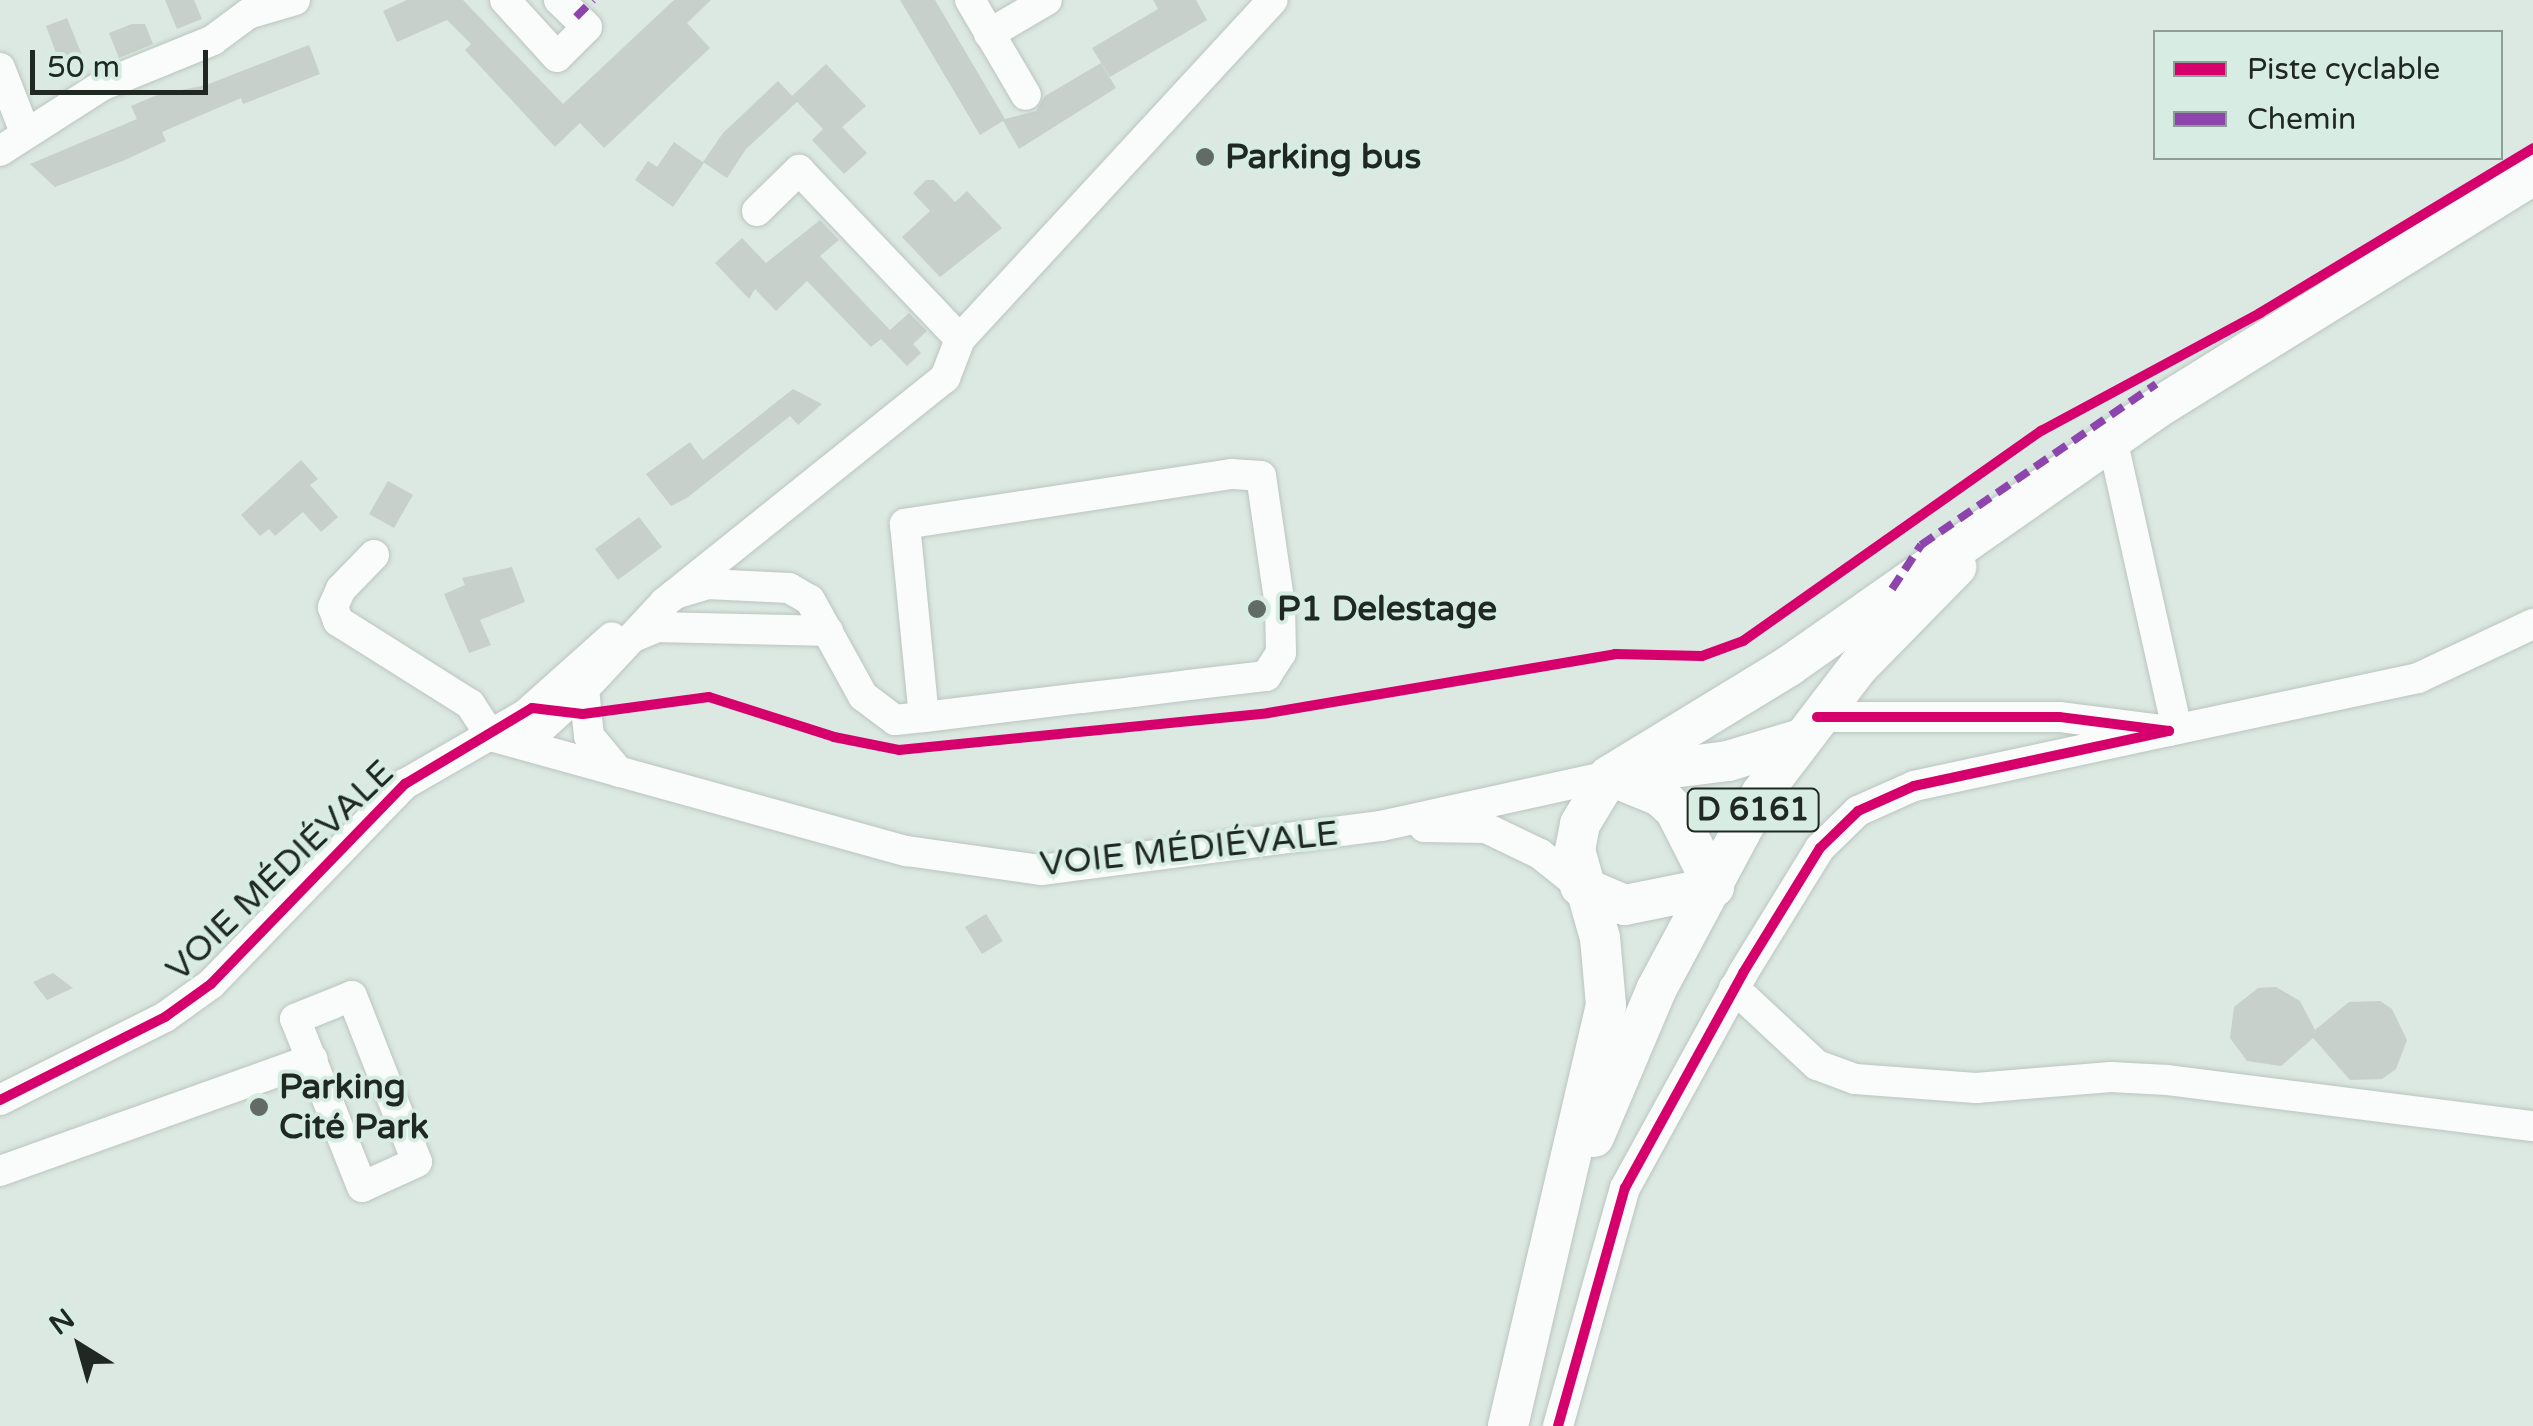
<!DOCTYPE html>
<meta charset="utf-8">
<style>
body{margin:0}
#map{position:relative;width:2533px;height:1426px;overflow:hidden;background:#dce8e2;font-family:"Varela Round",sans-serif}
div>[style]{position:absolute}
.building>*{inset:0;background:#c7d0cb}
.roads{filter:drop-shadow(0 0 2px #bbc5c0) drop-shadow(0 0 2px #bbc5c0)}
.minor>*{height:30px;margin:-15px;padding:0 15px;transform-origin:15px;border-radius:15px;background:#fafcfb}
.major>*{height:40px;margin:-20px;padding:0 20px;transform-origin:20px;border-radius:20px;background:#fafcfb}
.quiet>*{height:8px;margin-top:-4px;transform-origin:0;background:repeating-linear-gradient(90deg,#8e44ad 0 15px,transparent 0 23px)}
.cycleway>*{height:10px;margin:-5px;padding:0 5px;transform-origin:5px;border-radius:5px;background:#d6006c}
.dots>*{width:28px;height:28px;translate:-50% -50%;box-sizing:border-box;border:5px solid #d7ede3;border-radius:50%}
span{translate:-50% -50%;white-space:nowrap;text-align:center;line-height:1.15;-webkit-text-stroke:8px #d7ede3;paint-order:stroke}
.shield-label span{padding:2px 8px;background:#d7ede3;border:2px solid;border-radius:8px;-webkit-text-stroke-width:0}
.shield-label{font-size:32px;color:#202824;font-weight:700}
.poi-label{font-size:35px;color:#202824;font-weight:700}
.left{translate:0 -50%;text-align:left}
.street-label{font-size:35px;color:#202824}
.legend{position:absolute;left:2153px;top:30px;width:350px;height:130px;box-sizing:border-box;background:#d7ede3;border:2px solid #8e9e97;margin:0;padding:12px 18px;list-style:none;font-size:30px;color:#202824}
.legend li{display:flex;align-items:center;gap:20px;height:50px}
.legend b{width:50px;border:2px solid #8e9e97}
.north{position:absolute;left:30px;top:1296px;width:100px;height:100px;-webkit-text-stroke:8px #d7ede3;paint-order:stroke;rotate:323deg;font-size:28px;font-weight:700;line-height:40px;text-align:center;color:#202824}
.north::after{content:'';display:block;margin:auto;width:35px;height:45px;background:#202824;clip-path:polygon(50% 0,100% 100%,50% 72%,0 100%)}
.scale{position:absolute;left:30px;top:50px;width:178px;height:45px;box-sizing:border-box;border:5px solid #202824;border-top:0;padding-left:12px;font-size:30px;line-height:35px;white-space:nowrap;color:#202824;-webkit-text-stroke:8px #d7ede3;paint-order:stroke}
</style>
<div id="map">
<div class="building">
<div style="clip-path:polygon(165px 0,194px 0,202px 19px,177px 29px)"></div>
<div style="clip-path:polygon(407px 0,463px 0,563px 104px,674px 0,711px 0,687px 23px,710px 48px,604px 148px,580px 123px,555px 147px,465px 50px,471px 44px,447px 20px,397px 42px,383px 11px)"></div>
<div style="clip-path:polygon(900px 0,935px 0,1005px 119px,1036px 111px,1045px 96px,1101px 63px,1116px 88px,1019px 149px,1003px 121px,980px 135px)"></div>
<div style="clip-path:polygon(1153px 0,1196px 0,1207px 20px,1110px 77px,1092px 48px,1158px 9px)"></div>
<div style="clip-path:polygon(67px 18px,82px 55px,60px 64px,46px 26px)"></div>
<div style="clip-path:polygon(132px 24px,145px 24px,153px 44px,119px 58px,109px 33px)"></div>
<div style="clip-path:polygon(309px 45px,320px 74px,243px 104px,241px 98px,162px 132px,166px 141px,125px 160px,55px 187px,30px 164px,137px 119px,131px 106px,157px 95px,206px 85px)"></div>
<div style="clip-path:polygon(826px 64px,866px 106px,842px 127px,867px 153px,844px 174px,812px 140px,823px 129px,797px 102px,746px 149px,727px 178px,703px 162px,723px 133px,778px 81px,792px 96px)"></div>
<div style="clip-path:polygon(674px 142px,704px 163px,673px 207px,635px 180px,648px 161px,657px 167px)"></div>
<div style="clip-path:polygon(926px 180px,934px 180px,955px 202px,967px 191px,1002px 228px,940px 277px,902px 237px,930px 211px,913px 193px)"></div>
<div style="clip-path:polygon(820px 220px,839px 240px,820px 256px,865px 304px,890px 330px,909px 313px,927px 331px,913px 344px,921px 353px,907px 366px,881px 339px,871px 347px,807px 281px,776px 311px,755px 289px,749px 299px,715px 263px,742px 238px,766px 263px)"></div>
<div style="clip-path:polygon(793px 389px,822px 404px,798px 425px,790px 416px,687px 498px,671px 506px,646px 474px,690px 442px,703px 460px)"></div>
<div style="clip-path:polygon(301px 460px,318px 479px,310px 485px,338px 517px,321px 532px,303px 512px,275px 536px,269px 529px,260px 536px,241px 515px)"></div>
<div style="clip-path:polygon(388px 481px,413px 495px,394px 528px,369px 514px)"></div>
<div style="clip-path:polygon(639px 517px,662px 547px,618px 580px,595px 549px)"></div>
<div style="clip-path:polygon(512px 567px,525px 602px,480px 620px,491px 645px,469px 653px,444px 594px,465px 585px,462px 578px)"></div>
<div style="clip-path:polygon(986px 914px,1003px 941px,982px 954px,965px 927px)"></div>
<div style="clip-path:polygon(53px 973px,73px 988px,47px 1000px,33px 982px)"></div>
<div style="clip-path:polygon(2276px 987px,2300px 1001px,2315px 1030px,2349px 1002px,2380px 1001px,2392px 1009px,2407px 1040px,2396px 1069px,2382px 1079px,2350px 1080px,2313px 1038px,2281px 1066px,2247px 1061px,2230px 1038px,2234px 1007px,2258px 988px)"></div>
</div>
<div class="roads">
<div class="minor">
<div style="left:505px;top:0;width:77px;rotate:47.6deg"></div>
<div style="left:557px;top:57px;width:42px;rotate:-45deg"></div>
<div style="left:587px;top:27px;width:39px;rotate:-136deg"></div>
<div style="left:970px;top:0;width:110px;rotate:59.5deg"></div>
<div style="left:989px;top:34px;width:67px;rotate:-30.4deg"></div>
<div style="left:0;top:68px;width:69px;rotate:68.7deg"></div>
<div style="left:0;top:151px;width:122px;rotate:-32.7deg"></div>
<div style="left:103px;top:85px;width:119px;rotate:-22.2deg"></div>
<div style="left:213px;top:40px;width:44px;rotate:-36.6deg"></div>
<div style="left:248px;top:14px;width:49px;rotate:-16.6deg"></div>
<div style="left:757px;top:211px;width:59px;rotate:-44.3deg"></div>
<div style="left:799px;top:170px;width:233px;rotate:46.4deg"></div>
<div style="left:2113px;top:443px;width:293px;rotate:77.4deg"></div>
<div style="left:374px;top:555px;width:47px;rotate:134.1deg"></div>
<div style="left:341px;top:589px;width:20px;rotate:114deg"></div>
<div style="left:333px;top:607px;width:15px;rotate:70deg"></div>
<div style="left:338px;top:621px;width:156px;rotate:32.2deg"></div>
<div style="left:470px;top:704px;width:38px;rotate:57deg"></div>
<div style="left:675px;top:594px;width:34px;rotate:-17deg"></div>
<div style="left:707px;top:584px;width:82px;rotate:2.8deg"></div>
<div style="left:789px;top:588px;width:24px;rotate:30deg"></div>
<div style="left:810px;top:600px;width:110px;rotate:61.1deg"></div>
<div style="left:863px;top:696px;width:40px;rotate:37deg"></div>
<div style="left:895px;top:720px;width:29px;rotate:-6deg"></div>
<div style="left:924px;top:717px;width:159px;rotate:-6.9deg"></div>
<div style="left:1082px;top:698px;width:51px;rotate:-6.7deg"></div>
<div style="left:1133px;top:692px;width:56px;rotate:-7.1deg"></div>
<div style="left:1189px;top:685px;width:78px;rotate:-6.7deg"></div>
<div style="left:1266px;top:676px;width:27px;rotate:-57deg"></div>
<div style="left:1281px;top:653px;width:47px;rotate:-91.2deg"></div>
<div style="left:1280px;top:606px;width:131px;rotate:-98.3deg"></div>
<div style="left:1261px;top:476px;width:30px;rotate:-176deg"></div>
<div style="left:1231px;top:474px;width:330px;rotate:171.3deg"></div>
<div style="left:905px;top:524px;width:194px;rotate:84.4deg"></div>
<div style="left:633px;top:637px;width:27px;rotate:-22deg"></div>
<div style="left:658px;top:627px;width:170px;rotate:1.3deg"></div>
<div style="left:2169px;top:731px;width:255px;rotate:-12deg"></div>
<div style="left:2418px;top:678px;width:127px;rotate:-25.2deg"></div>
<div style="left:491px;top:736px;width:432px;rotate:15.5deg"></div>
<div style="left:907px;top:851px;width:135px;rotate:8.1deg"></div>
<div style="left:1041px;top:870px;width:343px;rotate:-7.4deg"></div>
<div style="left:1381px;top:826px;width:233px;rotate:-12.4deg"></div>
<div style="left:525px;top:743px;width:80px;rotate:-42.5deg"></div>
<div style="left:619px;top:772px;width:47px;rotate:-129.8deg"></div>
<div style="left:589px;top:736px;width:47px;rotate:-96.1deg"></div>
<div style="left:584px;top:689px;width:119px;rotate:-47deg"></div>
<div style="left:665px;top:602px;width:359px;rotate:-38.7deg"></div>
<div style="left:945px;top:378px;width:42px;rotate:-69deg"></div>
<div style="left:960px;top:339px;width:461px;rotate:-47.3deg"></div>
<div style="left:1424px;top:827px;width:62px;rotate:0.9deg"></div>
<div style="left:1486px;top:828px;width:60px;rotate:25.7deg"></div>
<div style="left:1540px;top:854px;width:51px;rotate:38.7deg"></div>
<div style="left:1734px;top:988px;width:113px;rotate:42.9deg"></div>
<div style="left:1817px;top:1065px;width:40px;rotate:20.2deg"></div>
<div style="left:1855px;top:1079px;width:121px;rotate:4.3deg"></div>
<div style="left:1976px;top:1088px;width:135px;rotate:-4.7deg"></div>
<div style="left:2111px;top:1077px;width:56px;rotate:3.1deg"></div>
<div style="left:2167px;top:1080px;width:369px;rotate:7.2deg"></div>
<div style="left:352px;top:996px;width:178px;rotate:68.6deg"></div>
<div style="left:417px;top:1162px;width:60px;rotate:155.6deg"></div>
<div style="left:362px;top:1187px;width:181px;rotate:-111.7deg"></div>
<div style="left:295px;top:1019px;width:61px;rotate:-22deg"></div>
<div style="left:0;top:1100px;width:185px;rotate:-26.7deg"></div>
<div style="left:165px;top:1017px;width:57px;rotate:-35.7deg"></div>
<div style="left:211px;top:984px;width:279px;rotate:-45.9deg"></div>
<div style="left:405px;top:784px;width:140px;rotate:-30deg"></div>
<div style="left:526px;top:714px;width:115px;rotate:-41.8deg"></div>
<div style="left:0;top:1171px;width:332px;rotate:-19.7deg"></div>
<div style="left:1558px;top:1426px;width:247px;rotate:-74.3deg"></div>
<div style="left:1625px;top:1188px;width:245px;rotate:-61.2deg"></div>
<div style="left:1743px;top:973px;width:147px;rotate:-58.4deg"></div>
<div style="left:1820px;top:848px;width:53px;rotate:-44.2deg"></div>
<div style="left:1858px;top:811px;width:61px;rotate:-24.1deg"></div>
<div style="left:1914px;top:786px;width:261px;rotate:-12.2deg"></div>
<div style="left:2169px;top:731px;width:111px;rotate:-172.7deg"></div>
<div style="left:2059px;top:717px;width:242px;rotate:180deg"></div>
</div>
<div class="major">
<div style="left:1633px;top:773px;width:96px;rotate:-7.2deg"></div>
<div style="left:1728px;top:761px;width:76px;rotate:-16.8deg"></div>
<div style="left:1613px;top:777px;width:51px;rotate:22deg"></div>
<div style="left:1660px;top:796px;width:21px;rotate:43deg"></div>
<div style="left:1675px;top:810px;width:86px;rotate:63.1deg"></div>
<div style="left:1580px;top:886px;width:49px;rotate:22.9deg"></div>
<div style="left:1625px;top:905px;width:91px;rotate:-11.4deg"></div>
<div style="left:1594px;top:1137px;width:160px;rotate:-67.1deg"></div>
<div style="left:1656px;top:990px;width:222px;rotate:-61.8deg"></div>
<div style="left:1761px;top:794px;width:161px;rotate:-52.6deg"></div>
<div style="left:1859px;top:666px;width:139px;rotate:-45.6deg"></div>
<div style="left:1508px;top:1426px;width:432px;rotate:-76.9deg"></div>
<div style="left:1606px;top:1005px;width:67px;rotate:-95.1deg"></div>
<div style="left:1600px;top:938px;width:91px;rotate:-105.9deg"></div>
<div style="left:1575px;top:850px;width:26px;rotate:-79deg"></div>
<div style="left:1580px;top:824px;width:56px;rotate:-58.9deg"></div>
<div style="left:1609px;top:776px;width:211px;rotate:-31.4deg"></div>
<div style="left:1789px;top:666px;width:446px;rotate:-35deg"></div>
<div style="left:2154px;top:410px;width:446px;rotate:-31.8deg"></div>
</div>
</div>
<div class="quiet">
<div style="left:576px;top:17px;width:24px;rotate:-45deg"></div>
<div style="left:1892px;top:589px;width:53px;rotate:-56.6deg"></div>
<div style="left:1921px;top:545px;width:285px;rotate:-34.4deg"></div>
</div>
<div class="cycleway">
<div style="left:0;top:1100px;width:185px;rotate:-26.7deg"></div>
<div style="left:165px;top:1017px;width:57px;rotate:-35.7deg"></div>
<div style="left:211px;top:984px;width:279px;rotate:-45.9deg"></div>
<div style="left:405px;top:784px;width:148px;rotate:-30.9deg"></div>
<div style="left:532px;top:708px;width:51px;rotate:6.7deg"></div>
<div style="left:583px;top:714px;width:127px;rotate:-7.7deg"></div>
<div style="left:709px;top:697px;width:131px;rotate:17.7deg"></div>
<div style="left:834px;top:737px;width:66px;rotate:11.3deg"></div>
<div style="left:899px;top:750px;width:371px;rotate:-5.7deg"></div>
<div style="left:1268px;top:713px;width:352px;rotate:-9.6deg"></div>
<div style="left:1615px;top:654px;width:87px;rotate:1.3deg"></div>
<div style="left:1702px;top:656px;width:44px;rotate:-20.1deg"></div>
<div style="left:1743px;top:641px;width:365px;rotate:-35.2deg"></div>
<div style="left:2041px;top:431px;width:249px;rotate:-28.3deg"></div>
<div style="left:2260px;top:313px;width:319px;rotate:-31.1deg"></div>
<div style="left:1558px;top:1426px;width:247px;rotate:-74.3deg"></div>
<div style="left:1625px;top:1188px;width:245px;rotate:-61.2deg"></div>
<div style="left:1743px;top:973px;width:147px;rotate:-58.4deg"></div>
<div style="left:1820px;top:848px;width:53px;rotate:-44.2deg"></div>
<div style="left:1858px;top:811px;width:61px;rotate:-24.1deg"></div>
<div style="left:1914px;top:786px;width:261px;rotate:-12.2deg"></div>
<div style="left:2169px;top:731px;width:111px;rotate:-172.7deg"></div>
<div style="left:2059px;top:717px;width:242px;rotate:180deg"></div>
</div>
<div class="dots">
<div style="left:1205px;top:157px;background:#626b66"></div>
<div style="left:1257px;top:609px;background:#626b66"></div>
<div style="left:259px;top:1107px;background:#626b66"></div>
</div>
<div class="shield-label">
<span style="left:1753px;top:810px">D 6161</span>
</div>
<div class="poi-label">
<span class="left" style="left:1225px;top:157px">Parking bus</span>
<span class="left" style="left:1277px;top:609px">P1 Delestage</span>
<span class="left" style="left:279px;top:1107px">Parking<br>Cité Park</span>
</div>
<div class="street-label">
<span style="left:1189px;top:849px;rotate:-6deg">VOIE MÉDIÉVALE</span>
<span style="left:280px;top:871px;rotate:-44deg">VOIE MÉDIÉVALE</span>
</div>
<ul class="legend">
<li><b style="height:12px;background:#d6006c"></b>Piste cyclable</li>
<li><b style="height:12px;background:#8e44ad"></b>Chemin</li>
</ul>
<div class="north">N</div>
<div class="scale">50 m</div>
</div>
